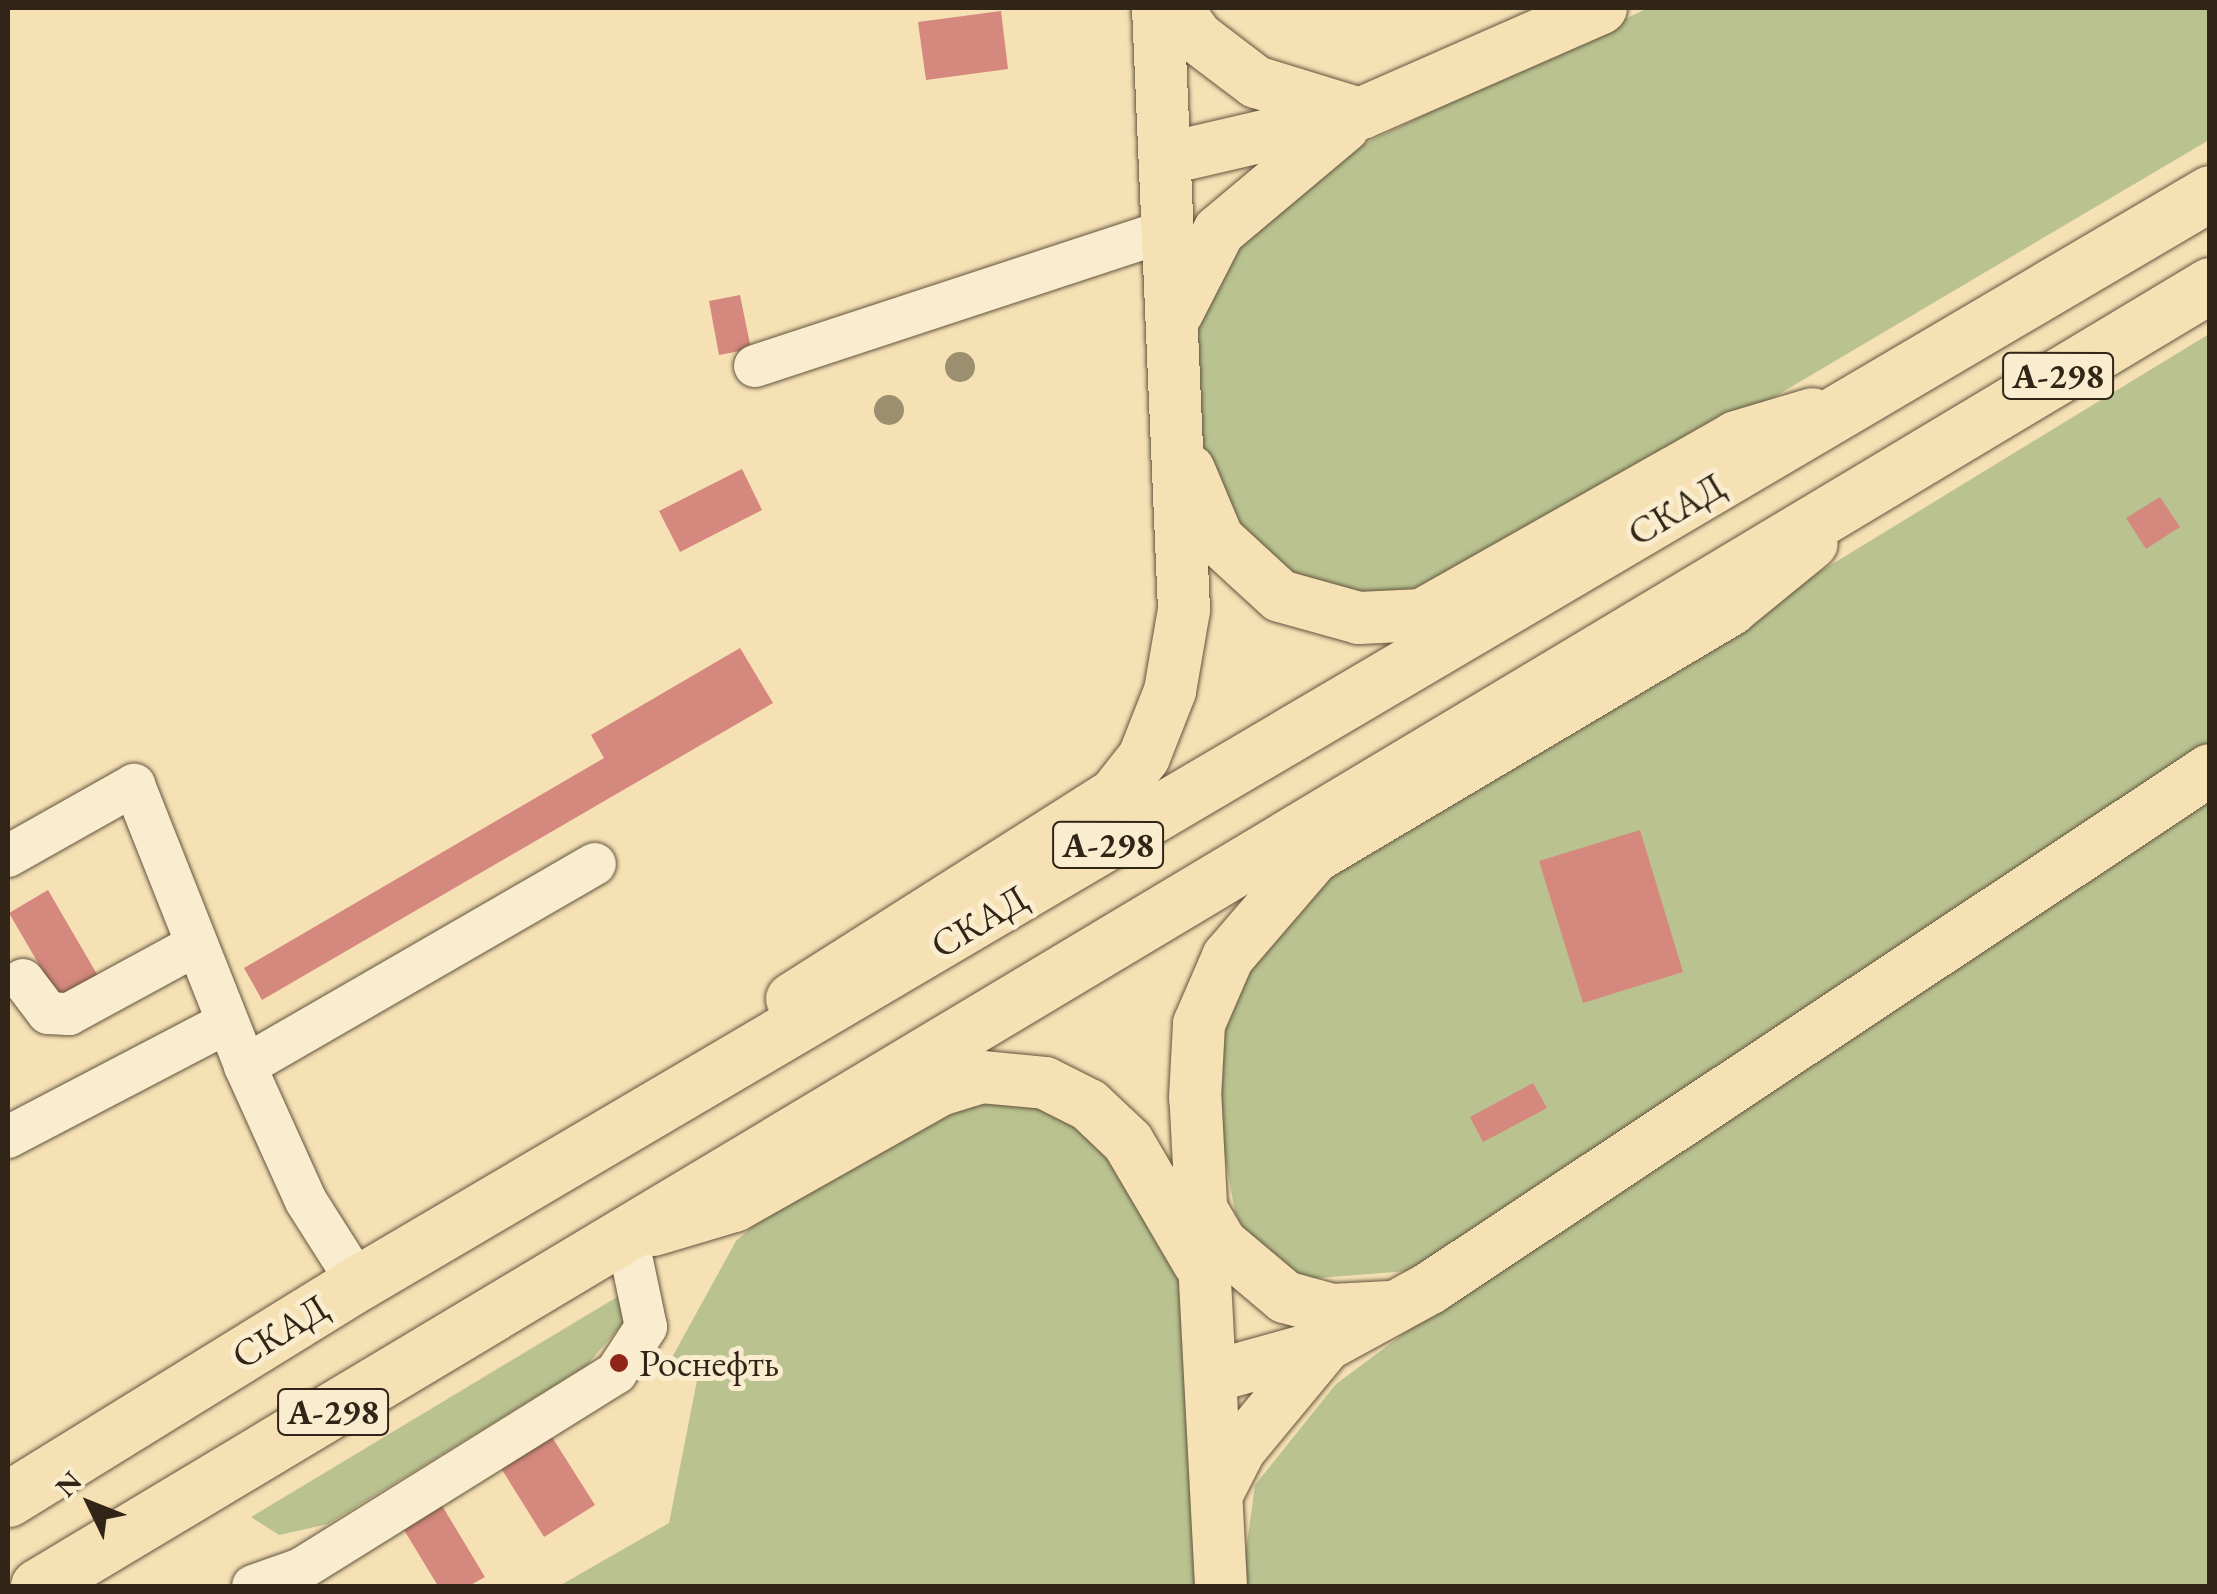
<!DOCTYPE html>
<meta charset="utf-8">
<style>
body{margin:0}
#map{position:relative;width:2217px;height:1594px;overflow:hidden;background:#f6e1b5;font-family:"EB Garamond",serif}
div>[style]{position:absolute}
.green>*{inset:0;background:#bac390}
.building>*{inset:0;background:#d5887d}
.roads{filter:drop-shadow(0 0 2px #62543e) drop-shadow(0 0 2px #62543e)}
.minor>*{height:42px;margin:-21px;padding:0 21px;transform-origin:21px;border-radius:21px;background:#f9eccf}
.major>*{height:52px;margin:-26px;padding:0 26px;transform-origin:26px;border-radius:26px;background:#f6e1b5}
.highway>*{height:55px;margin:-27.5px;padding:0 27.5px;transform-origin:27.5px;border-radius:27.5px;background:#f6e1b5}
.trees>*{width:30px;height:30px;margin:-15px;border-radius:50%;background:#9c8f6f}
.dots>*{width:28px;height:28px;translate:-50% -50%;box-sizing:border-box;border:5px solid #f9eccf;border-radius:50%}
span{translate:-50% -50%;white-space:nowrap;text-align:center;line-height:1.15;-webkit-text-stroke:10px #f9eccf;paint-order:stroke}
.shield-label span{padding:2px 8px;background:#f9eccf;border:2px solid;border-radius:8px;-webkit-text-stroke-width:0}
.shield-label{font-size:35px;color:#312517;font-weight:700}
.street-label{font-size:38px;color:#312517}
.poi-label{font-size:38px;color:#312517}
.left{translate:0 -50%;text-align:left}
.frame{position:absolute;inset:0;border:10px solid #312517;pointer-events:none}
.north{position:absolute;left:40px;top:1454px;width:100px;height:100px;-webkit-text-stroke:8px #f9eccf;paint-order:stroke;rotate:313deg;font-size:28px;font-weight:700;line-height:40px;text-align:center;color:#312517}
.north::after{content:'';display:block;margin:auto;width:35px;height:45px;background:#312517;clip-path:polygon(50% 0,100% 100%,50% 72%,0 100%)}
</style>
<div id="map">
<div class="green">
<div style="clip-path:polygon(1648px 8px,2209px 8px,2209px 140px,1449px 589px,1360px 601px,1258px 562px,1204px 465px,1193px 331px,1213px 273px,1328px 161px)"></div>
<div style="clip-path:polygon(2209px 334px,2209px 1586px,1241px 1586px,1255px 1485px,1336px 1384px,1418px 1323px,1408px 1271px,1292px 1280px,1258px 1255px,1235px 1213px,1216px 1103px,1217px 1035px,1236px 973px,1341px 864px)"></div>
<div style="clip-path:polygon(1033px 1097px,1106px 1137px,1178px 1270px,1205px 1586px,559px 1586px,669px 1523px,698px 1375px,670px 1361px,736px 1241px,791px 1193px,946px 1106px)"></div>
<div style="clip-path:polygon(622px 1294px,632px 1313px,586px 1366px,328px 1524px,279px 1535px,251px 1517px)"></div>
</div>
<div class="building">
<div style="clip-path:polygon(1001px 11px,1008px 69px,926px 80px,918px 22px)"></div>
<div style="clip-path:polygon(740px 295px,751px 349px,719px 355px,709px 301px)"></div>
<div style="clip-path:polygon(742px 469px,762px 510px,680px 552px,659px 511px)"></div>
<div style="clip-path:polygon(2160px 497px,2180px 527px,2146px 549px,2126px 518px)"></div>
<div style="clip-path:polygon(740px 648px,773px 703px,262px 1000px,244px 968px,604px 758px,591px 735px)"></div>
<div style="clip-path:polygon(1640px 830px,1683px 972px,1583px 1003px,1539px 861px)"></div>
<div style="clip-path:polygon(48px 890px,98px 976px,59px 999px,9px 913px)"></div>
<div style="clip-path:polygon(1533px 1083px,1547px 1108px,1483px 1142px,1470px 1117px)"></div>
<div style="clip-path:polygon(545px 1426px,595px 1505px,544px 1537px,494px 1457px)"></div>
<div style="clip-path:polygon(423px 1474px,485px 1577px,469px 1586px,438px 1586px,384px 1497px)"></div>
</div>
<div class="roads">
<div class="minor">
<div style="left:755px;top:366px;width:435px;rotate:-18.2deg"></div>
<div style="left:8px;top:856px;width:145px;rotate:-29.4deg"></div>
<div style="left:134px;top:785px;width:302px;rotate:68.4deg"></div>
<div style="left:245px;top:1066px;width:148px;rotate:65.7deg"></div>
<div style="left:306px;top:1201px;width:97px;rotate:57.6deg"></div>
<div style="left:23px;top:980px;width:41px;rotate:52.9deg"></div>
<div style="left:48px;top:1013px;width:21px;rotate:3deg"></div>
<div style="left:69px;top:1014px;width:145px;rotate:-28.5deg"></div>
<div style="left:245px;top:1066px;width:404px;rotate:-30deg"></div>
<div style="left:8px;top:1137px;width:246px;rotate:-27.6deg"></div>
<div style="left:253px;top:1586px;width:51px;rotate:-19.5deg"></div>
<div style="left:301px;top:1569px;width:371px;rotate:-31.9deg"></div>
<div style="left:616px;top:1373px;width:55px;rotate:-56.9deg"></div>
<div style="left:646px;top:1327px;width:92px;rotate:-101.9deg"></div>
</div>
<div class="major">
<div style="left:1176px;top:8px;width:37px;rotate:54deg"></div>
<div style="left:1198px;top:38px;width:73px;rotate:37.2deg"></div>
<div style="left:1256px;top:82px;width:98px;rotate:17.1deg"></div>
<div style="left:1165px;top:159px;width:202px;rotate:-13.1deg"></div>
<div style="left:1362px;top:113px;width:261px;rotate:-23.7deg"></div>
<div style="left:1177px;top:313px;width:92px;rotate:-62.9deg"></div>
<div style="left:1219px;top:231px;width:163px;rotate:-40deg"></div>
<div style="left:1189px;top:470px;width:75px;rotate:67.2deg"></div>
<div style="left:1218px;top:539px;width:84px;rotate:42.6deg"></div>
<div style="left:1280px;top:596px;width:82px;rotate:15.6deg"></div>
<div style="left:1359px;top:618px;width:63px;rotate:-2.7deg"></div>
<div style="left:1422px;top:615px;width:361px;rotate:-29.5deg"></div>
<div style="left:1736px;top:437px;width:80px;rotate:-16.6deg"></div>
<div style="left:792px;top:999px;width:381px;rotate:-32.4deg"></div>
<div style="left:1114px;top:795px;width:48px;rotate:-51.7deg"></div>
<div style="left:1144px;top:757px;width:71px;rotate:-68.5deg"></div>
<div style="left:1170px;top:691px;width:82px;rotate:-80.2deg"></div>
<div style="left:1184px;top:610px;width:603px;rotate:-92.47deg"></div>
<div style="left:1200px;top:1207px;width:42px;rotate:59.7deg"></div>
<div style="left:1221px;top:1243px;width:84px;rotate:40.2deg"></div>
<div style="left:1285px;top:1297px;width:49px;rotate:15.5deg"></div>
<div style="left:1332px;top:1310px;width:58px;rotate:-3deg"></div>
<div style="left:653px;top:1230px;width:84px;rotate:-16.5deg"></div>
<div style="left:734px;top:1206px;width:236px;rotate:-29.4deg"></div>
<div style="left:940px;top:1090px;width:44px;rotate:-17.2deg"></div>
<div style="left:982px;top:1077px;width:63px;rotate:5.4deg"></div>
<div style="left:1045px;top:1083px;width:49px;rotate:26.6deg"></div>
<div style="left:1089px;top:1105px;width:54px;rotate:43.5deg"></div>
<div style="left:1128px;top:1142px;width:140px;rotate:59.6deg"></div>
<div style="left:1214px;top:1376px;width:116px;rotate:-15.5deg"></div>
<div style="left:1326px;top:1345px;width:119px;rotate:-28.7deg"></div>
<div style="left:1430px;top:1288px;width:936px;rotate:-33.59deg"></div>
<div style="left:1218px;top:1492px;width:48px;rotate:-62.9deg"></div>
<div style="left:1240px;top:1449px;width:135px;rotate:-50.4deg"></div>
<div style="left:1221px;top:1586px;width:489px;rotate:-93deg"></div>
<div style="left:1195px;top:1098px;width:74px;rotate:-86.9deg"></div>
<div style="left:1199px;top:1024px;width:73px;rotate:-66.6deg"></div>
<div style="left:1228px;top:957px;width:132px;rotate:-49.3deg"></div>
<div style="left:1314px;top:857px;width:485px;rotate:-30.7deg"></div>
<div style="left:1731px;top:609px;width:104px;rotate:-39.2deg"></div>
</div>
<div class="highway">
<div style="left:8px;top:1499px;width:411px;rotate:-31.7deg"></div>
<div style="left:358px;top:1283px;width:2149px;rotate:-30.48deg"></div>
<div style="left:38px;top:1586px;width:2532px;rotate:-30.92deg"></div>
</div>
</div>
<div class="trees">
<div style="left:960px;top:367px"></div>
<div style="left:889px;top:410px"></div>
</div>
<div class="dots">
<div style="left:619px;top:1363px;background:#8f2418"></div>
</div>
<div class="shield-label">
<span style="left:2058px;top:376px">А-298</span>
<span style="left:1108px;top:845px">А-298</span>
<span style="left:333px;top:1412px">А-298</span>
</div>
<div class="street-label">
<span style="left:1676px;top:509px;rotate:-31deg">СКАД</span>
<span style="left:979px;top:921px;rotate:-31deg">СКАД</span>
<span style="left:280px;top:1331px;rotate:-32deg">СКАД</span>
</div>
<div class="poi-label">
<span class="left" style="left:639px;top:1363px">Роснефть</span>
</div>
<div class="frame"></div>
<div class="north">N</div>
</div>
